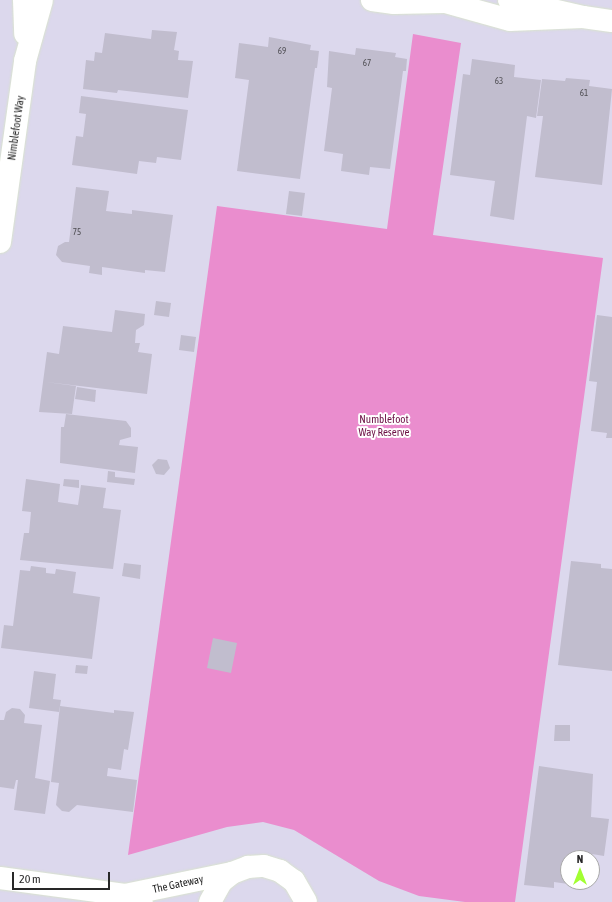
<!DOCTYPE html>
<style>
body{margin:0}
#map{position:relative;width:612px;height:902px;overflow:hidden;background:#dcd8ed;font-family:"Asap Condensed",sans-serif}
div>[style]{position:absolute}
.green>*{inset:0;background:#ea8dce}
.building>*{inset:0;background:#c1bdce}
.roads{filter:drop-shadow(0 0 1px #d9e3cd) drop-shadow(0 0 1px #d9e3cd)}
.minor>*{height:22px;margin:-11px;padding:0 11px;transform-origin:11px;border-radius:11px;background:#fff}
span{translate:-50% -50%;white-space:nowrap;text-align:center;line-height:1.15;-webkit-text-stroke:4px #fff;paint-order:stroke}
.number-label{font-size:9px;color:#4e4d52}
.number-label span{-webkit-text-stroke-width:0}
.street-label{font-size:11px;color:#282828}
.park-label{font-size:11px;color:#6c1145}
.north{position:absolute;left:560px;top:850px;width:40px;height:40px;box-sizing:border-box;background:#fff;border:1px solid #a9a9a9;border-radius:50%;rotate:0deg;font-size:11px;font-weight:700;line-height:16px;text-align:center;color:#282828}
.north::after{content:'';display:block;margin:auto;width:14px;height:18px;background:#a2ff32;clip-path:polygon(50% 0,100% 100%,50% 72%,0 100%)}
.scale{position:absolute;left:12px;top:872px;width:98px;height:18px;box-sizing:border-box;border:2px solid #282828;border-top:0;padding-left:5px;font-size:12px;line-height:14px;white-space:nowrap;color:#282828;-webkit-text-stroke:3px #fff;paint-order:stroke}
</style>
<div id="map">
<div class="green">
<div style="clip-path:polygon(413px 34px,461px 43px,433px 235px,603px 258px,515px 902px,465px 902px,419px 896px,379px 881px,294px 830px,263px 822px,227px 827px,128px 855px,217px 206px,387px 229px)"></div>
</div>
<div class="building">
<div style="clip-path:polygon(152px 30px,177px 32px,174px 50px,179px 51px,178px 60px,193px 61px,188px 98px,118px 90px,117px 93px,83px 89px,86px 60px,94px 61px,95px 52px,102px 53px,105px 33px,151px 39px)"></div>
<div style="clip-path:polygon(269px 37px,311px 45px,310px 50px,319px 51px,317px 68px,315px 68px,300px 179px,237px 171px,249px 80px,235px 78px,239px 43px,268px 47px)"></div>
<div style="clip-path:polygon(356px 48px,396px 53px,395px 57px,407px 59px,406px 71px,403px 71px,390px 169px,370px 167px,369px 175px,341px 171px,343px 154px,324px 151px,332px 88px,327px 87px,329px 51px,355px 55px)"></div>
<div style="clip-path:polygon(472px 59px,515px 65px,514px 77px,541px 80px,536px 118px,527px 116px,514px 220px,490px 216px,495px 181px,450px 175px,463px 74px,470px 75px)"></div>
<div style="clip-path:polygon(566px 78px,590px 80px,589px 86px,612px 89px,602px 185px,535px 177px,543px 116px,537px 116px,542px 79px,565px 81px)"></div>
<div style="clip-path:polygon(81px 96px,188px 110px,181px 160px,157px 157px,156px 163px,139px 161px,137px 174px,72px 165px,76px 136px,83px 137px,86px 114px,79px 113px)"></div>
<div style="clip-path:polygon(76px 187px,109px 191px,106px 211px,132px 214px,132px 210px,173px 215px,165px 272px,145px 270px,145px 273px,102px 267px,102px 275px,89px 273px,90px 266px,62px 262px,56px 255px,58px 246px,65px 242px,69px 242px)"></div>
<div style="clip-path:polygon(289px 191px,305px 193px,302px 216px,286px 214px)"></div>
<div style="clip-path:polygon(156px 301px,171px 303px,169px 317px,154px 315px)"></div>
<div style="clip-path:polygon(115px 310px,145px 314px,144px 325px,136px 330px,135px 343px,140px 343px,138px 352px,152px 354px,147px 394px,46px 382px,76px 386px,72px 414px,39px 412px,47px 352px,59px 354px,63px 326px,112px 332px)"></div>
<div style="clip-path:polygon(597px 315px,612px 317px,612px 438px,606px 438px,607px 433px,591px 431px,597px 382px,589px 381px)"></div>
<div style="clip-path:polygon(181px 335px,196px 337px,194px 352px,179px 350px)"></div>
<div style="clip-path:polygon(77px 387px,96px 390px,95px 402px,75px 399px)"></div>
<div style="clip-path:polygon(66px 414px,126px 421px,131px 428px,131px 437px,120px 440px,119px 445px,138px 447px,135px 473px,60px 463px,61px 427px,64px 427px)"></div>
<div style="clip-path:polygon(158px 459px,167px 460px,170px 468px,164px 475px,156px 474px,152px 465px)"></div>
<div style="clip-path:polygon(108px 471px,115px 472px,115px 477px,135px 479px,134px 485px,107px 482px)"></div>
<div style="clip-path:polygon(26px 479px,60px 484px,58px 502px,78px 505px,81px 485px,106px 488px,103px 508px,121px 510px,113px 569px,20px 560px,24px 533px,29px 533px,31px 512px,22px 511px)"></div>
<div style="clip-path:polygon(64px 479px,79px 480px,79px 488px,63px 486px)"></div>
<div style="clip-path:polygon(571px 561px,601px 564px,601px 568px,612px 569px,612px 671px,558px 665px)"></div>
<div style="clip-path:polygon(124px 563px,141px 565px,140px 579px,122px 576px)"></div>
<div style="clip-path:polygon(31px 566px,46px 568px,46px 573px,55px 574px,56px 569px,76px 572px,73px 593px,100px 597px,92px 659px,1px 648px,4px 625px,13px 626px,20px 570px,30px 571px)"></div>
<div style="clip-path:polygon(213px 638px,237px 643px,231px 673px,207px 668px)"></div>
<div style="clip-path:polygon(76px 665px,88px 666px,87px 674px,75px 673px)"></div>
<div style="clip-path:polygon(34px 671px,56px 674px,53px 699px,61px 700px,59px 712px,29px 708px)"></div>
<div style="clip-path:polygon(60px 706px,114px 713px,114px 710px,134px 712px,128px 750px,124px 749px,121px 770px,108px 768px,107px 776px,137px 780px,133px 812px,77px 805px,69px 812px,62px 811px,56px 805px,59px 783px,51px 782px)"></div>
<div style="clip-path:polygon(12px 708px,20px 709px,25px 715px,24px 723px,42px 725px,35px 778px,50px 781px,45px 814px,14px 810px,18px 780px,16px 780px,14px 789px,0 787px,0 720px,4px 720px,6px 712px)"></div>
<div style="clip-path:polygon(555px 725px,570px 725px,570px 741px,554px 741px)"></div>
<div style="clip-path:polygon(539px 766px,593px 774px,591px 817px,609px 819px,604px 856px,586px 853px,585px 858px,568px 858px,568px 882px,582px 882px,582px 886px,554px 882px,554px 888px,524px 885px)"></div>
</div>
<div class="roads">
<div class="minor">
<div style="left:24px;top:0;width:34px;rotate:88deg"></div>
<div style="left:372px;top:0;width:22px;rotate:8deg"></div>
<div style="left:394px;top:3px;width:51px;rotate:-1.1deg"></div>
<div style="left:445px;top:2px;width:67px;rotate:15.5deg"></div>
<div style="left:510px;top:20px;width:73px;rotate:-2.4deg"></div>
<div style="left:509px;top:0;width:76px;rotate:12.9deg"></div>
<div style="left:583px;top:17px;width:29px;rotate:8deg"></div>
<div style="left:0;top:242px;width:183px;rotate:-82.1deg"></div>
<div style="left:25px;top:61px;width:63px;rotate:-74.4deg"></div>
<div style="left:0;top:878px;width:126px;rotate:7.7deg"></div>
<div style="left:125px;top:895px;width:18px;rotate:22deg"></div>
<div style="left:125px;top:895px;width:109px;rotate:-11.6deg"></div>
<div style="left:210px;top:902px;width:23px;rotate:-61deg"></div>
<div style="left:221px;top:882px;width:14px;rotate:-39deg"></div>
<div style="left:232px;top:873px;width:17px;rotate:-21deg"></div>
<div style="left:248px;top:867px;width:16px;rotate:-4deg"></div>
<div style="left:264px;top:866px;width:17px;rotate:17deg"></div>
<div style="left:280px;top:871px;width:17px;rotate:36deg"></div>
<div style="left:294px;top:881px;width:24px;rotate:60deg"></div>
</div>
</div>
<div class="number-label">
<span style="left:282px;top:51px">69</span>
<span style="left:367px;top:63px">67</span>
<span style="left:499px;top:81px">63</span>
<span style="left:584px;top:93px">61</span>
<span style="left:77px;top:232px">75</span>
</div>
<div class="street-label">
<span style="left:16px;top:128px;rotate:-82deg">Nimblefoot Way</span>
<span style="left:178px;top:884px;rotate:-12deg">The Gateway</span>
</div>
<div class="park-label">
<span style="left:384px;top:426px">Numblefoot<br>Way Reserve</span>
</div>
<div class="north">N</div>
<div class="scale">20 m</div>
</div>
